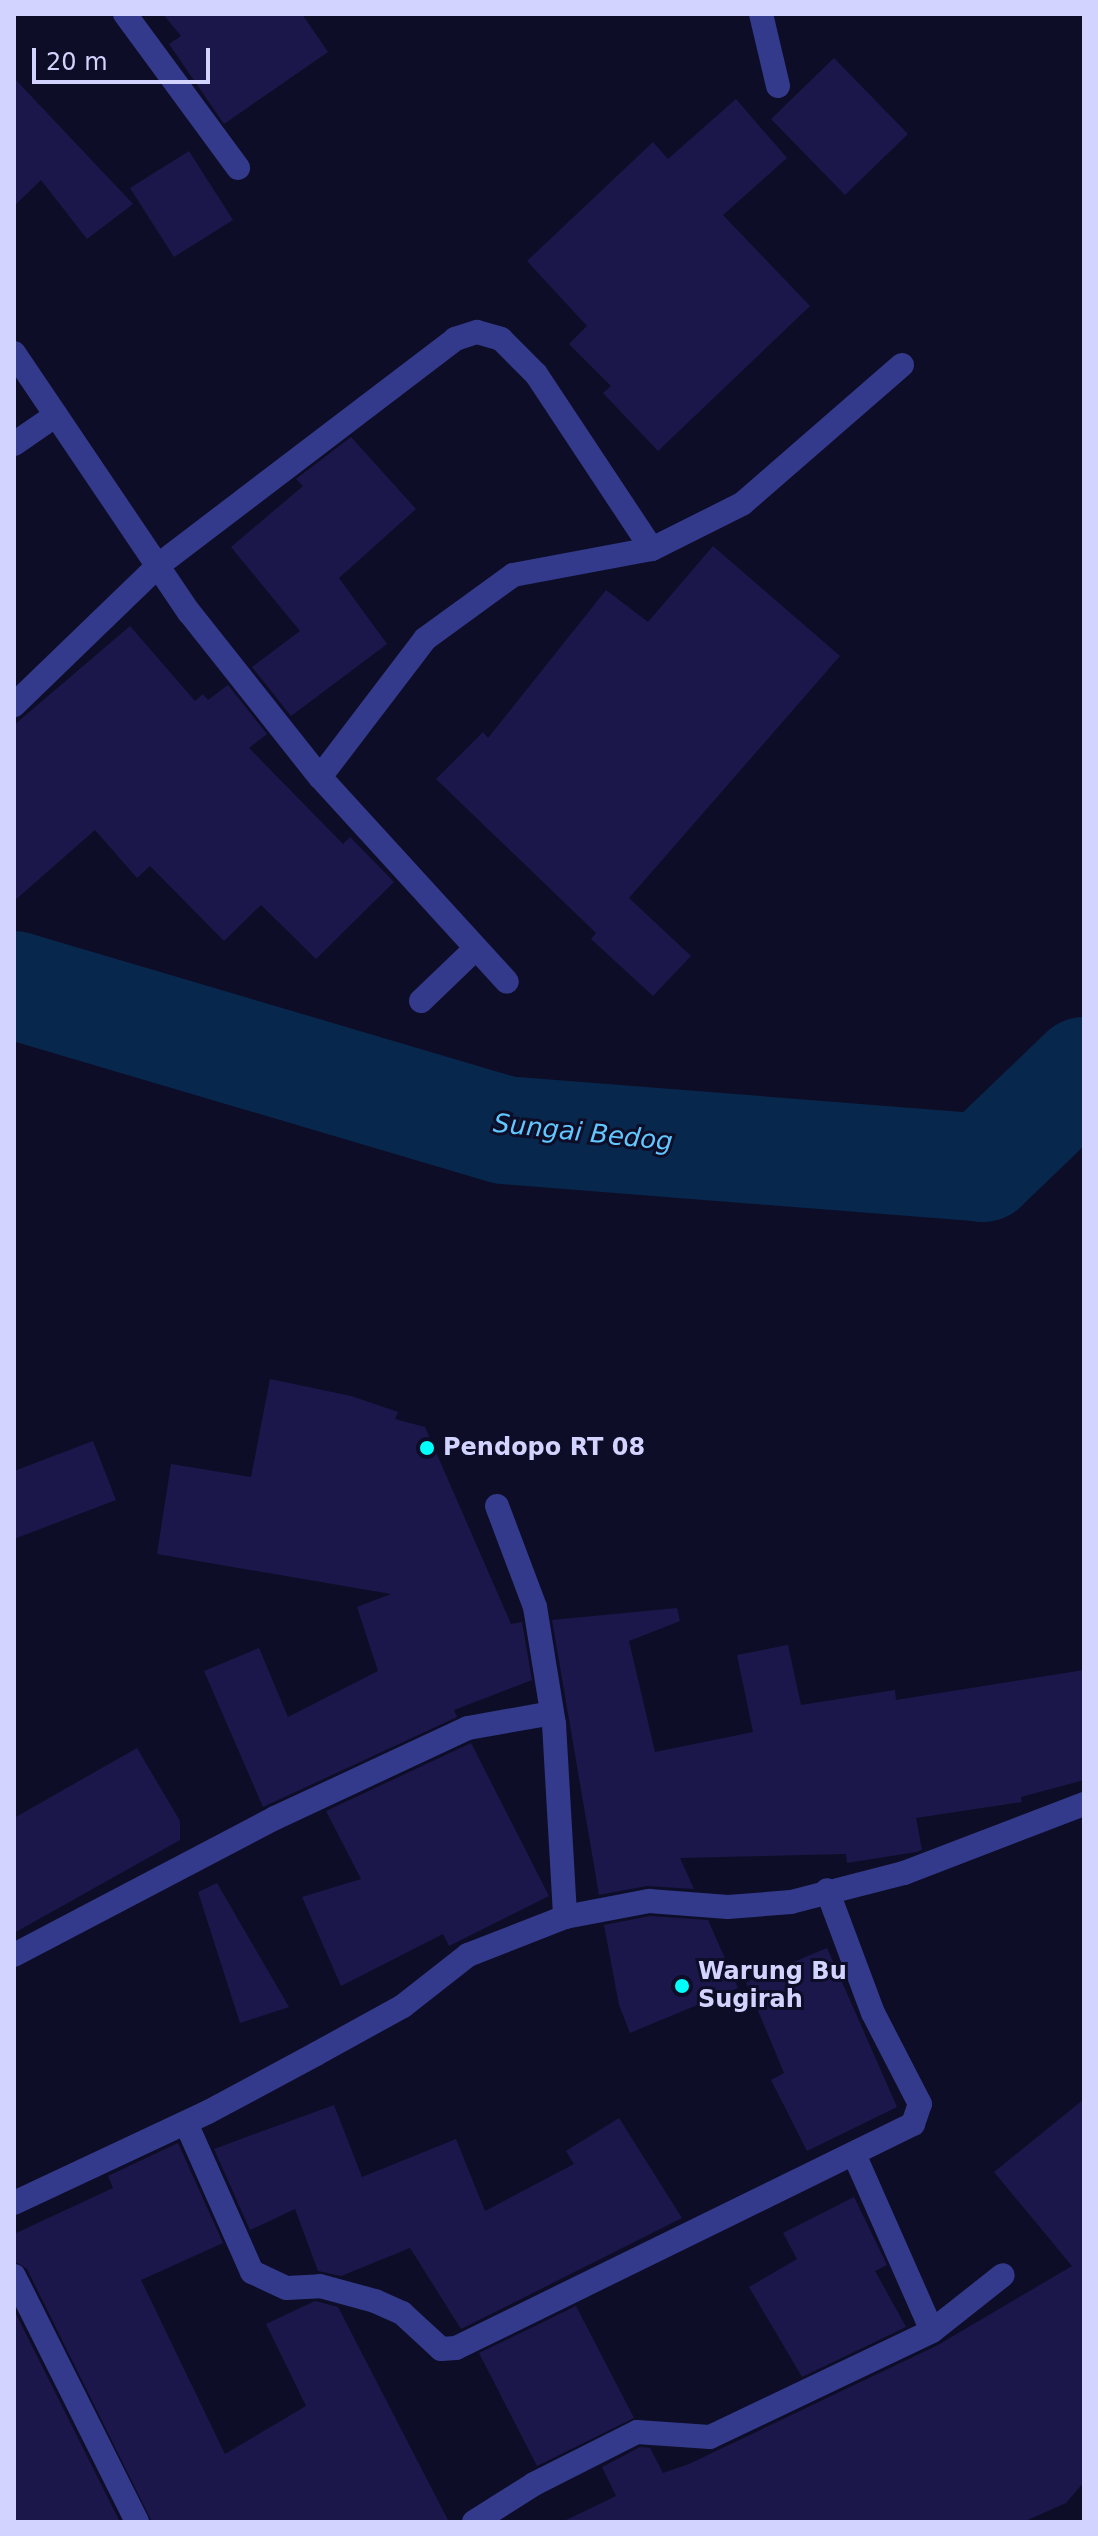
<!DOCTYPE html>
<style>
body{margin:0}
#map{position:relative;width:1098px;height:2536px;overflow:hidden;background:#0e0d27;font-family:"DejaVu Sans",sans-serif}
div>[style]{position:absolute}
.river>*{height:108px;margin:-54px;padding:0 54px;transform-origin:54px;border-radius:54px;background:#07284c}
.building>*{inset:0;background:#1b174a}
.minor>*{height:24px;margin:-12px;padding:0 12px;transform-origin:12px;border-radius:12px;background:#333a8b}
.dots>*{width:22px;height:22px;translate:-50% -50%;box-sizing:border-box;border:4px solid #0e0d27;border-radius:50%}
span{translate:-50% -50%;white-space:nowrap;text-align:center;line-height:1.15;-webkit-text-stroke:6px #0e0d27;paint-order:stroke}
.poi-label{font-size:24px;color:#d3d3ff;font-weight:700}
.left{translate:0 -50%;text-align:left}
.water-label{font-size:26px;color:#61c8ff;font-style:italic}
.frame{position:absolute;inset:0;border:16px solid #d3d3ff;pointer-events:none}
.scale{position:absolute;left:32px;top:48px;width:178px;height:36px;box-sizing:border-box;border:4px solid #d3d3ff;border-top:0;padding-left:10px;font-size:24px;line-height:28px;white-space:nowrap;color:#d3d3ff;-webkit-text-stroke:6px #0e0d27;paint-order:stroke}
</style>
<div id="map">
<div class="river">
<div style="left:14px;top:985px;width:511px;rotate:16.48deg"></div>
<div style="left:504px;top:1130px;width:481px;rotate:4.5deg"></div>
<div style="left:983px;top:1168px;width:140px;rotate:-43.8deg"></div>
</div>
<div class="building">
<div style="clip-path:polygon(163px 14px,302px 14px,328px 52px,224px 124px,169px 44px,181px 36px)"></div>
<div style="clip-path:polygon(834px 58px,908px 134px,845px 195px,771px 119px)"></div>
<div style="clip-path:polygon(14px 78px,133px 204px,87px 239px,41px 180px,14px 206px)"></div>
<div style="clip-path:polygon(736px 99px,787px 158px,723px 215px,810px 306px,658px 451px,603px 393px,611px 386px,569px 344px,587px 326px,527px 261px,653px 142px,668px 159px)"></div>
<div style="clip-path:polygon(189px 151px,233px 220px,174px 257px,130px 188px)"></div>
<div style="clip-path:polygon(351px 437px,416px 509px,339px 578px,387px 644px,291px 716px,252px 667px,300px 631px,231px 547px,303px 486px,296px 479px)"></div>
<div style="clip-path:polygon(713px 546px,840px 656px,629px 898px,691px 956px,653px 996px,591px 939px,596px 933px,436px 779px,483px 732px,488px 738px,606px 590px,648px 622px)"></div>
<div style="clip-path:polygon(130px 626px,195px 701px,203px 694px,208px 700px,228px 685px,267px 734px,249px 748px,343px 844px,350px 837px,394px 882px,316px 959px,261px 905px,224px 941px,150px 866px,137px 878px,95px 830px,14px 901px,14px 725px)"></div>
<div style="clip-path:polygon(270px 1379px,351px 1396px,398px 1412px,395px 1419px,425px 1427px,511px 1624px,522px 1622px,532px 1680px,454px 1710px,457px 1717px,263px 1807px,204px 1671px,259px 1648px,288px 1717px,378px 1671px,357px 1607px,391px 1594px,157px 1554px,171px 1464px,251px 1477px)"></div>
<div style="clip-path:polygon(93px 1441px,116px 1500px,14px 1539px,14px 1471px)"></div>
<div style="clip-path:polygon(677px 1608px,680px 1621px,629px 1641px,655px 1752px,753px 1732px,737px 1655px,788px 1645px,801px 1705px,895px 1690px,896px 1700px,1084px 1670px,1084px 1780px,1021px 1797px,1022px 1802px,916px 1818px,922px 1850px,916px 1852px,847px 1863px,846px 1854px,680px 1858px,694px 1889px,647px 1886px,599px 1895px,552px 1620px)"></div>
<div style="clip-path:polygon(471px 1743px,549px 1896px,449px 1946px,443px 1934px,341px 1986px,302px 1897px,361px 1879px,326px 1811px)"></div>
<div style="clip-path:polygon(137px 1748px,180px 1821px,180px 1840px,14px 1933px,14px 1818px)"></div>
<div style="clip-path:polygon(217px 1883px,289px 2007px,240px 2023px,198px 1892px)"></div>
<div style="clip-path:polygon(650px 1916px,708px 1920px,738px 1988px,630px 2033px,619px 2005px,604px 1925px)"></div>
<div style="clip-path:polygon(827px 1948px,897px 2107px,807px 2151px,771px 2080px,784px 2073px,746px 1982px)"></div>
<div style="clip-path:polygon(1084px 2099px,1084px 2482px,1066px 2503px,1023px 2522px,562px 2522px,616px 2496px,602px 2467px,640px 2447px,650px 2448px,663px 2473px,689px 2464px,938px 2345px,1072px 2266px,994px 2172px)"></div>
<div style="clip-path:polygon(334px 2105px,362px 2177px,456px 2139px,485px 2211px,574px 2164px,566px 2151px,619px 2118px,682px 2218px,461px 2329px,410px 2248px,341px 2276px,318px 2271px,295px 2209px,250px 2230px,214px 2149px)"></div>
<div style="clip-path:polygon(178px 2143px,223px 2243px,141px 2280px,225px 2454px,306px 2406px,266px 2324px,315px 2301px,338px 2307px,449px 2522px,152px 2522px,27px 2269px,14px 2261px,14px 2234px,113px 2188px,108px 2176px)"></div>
<div style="clip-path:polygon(854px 2197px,887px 2265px,875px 2271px,906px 2327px,802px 2377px,749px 2287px,797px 2259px,783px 2233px)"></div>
<div style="clip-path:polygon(576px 2306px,634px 2418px,537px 2466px,479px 2353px)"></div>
<div style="clip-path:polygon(14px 2310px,120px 2522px,14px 2522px)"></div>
</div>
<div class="minor">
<div style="left:125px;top:14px;width:191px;rotate:53.7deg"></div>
<div style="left:761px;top:14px;width:74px;rotate:76.7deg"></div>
<div style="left:14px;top:353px;width:313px;rotate:56deg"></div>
<div style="left:189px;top:612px;width:211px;rotate:51.6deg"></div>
<div style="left:320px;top:777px;width:173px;rotate:-52.7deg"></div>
<div style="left:425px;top:639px;width:109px;rotate:-36deg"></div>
<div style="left:513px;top:575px;width:141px;rotate:-10.6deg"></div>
<div style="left:652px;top:549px;width:101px;rotate:-26.6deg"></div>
<div style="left:742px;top:504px;width:212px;rotate:-41deg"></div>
<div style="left:14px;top:444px;width:51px;rotate:-34.6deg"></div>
<div style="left:14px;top:705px;width:203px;rotate:-44deg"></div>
<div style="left:160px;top:564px;width:371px;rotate:-37.3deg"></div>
<div style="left:455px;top:339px;width:23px;rotate:-18deg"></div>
<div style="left:477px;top:332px;width:25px;rotate:16deg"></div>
<div style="left:501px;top:339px;width:49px;rotate:45deg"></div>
<div style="left:536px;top:374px;width:210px;rotate:56.5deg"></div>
<div style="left:320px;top:777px;width:277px;rotate:47.6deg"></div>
<div style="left:421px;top:1001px;width:76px;rotate:-43.9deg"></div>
<div style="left:497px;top:1506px;width:108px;rotate:69.4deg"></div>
<div style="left:535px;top:1607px;width:119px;rotate:80.8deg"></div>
<div style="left:554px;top:1724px;width:193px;rotate:86.7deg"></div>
<div style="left:14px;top:1955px;width:295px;rotate:-27.7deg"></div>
<div style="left:275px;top:1818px;width:213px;rotate:-25deg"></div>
<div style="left:468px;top:1728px;width:85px;rotate:-10.1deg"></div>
<div style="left:186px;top:2123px;width:163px;rotate:66.1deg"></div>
<div style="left:252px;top:2272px;width:38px;rotate:25deg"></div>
<div style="left:287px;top:2288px;width:33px;rotate:-3deg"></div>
<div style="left:320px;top:2286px;width:57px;rotate:15.3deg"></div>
<div style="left:375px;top:2301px;width:30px;rotate:24deg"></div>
<div style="left:402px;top:2313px;width:53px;rotate:42.7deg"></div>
<div style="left:441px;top:2349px;width:15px;rotate:-4deg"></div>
<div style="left:456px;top:2348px;width:509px;rotate:-26.11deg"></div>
<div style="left:913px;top:2124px;width:21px;rotate:-71deg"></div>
<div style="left:920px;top:2104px;width:102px;rotate:-117.3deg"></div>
<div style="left:873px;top:2013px;width:131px;rotate:-110.5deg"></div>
<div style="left:854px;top:2154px;width:193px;rotate:66.2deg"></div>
<div style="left:14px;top:2203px;width:214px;rotate:-25.1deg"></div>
<div style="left:208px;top:2112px;width:123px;rotate:-28.2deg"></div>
<div style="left:316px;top:2054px;width:99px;rotate:-28.9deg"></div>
<div style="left:403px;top:2006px;width:83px;rotate:-38.1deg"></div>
<div style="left:468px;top:1955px;width:104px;rotate:-21.4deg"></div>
<div style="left:565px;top:1917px;width:86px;rotate:-10.8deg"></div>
<div style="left:649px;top:1901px;width:79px;rotate:4.3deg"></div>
<div style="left:728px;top:1907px;width:63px;rotate:-4.5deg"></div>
<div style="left:791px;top:1902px;width:117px;rotate:-14.4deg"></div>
<div style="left:904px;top:1873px;width:193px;rotate:-21deg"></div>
<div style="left:14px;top:2276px;width:275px;rotate:63.4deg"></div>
<div style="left:474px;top:2522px;width:71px;rotate:-32.3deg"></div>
<div style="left:534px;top:2484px;width:115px;rotate:-26.8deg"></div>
<div style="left:637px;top:2432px;width:73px;rotate:3.9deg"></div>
<div style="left:710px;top:2437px;width:246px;rotate:-25.5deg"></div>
<div style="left:932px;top:2331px;width:90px;rotate:-38.3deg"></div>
</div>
<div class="dots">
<div style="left:427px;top:1448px;background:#00fefa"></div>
<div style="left:682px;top:1986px;background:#00fefa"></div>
</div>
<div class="poi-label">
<span class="left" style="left:443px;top:1448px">Pendopo RT 08</span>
<span class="left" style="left:698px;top:1986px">Warung Bu<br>Sugirah</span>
</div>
<div class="water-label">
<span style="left:583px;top:1133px;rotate:6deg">Sungai Bedog</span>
</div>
<div class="frame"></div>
<div class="scale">20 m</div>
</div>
